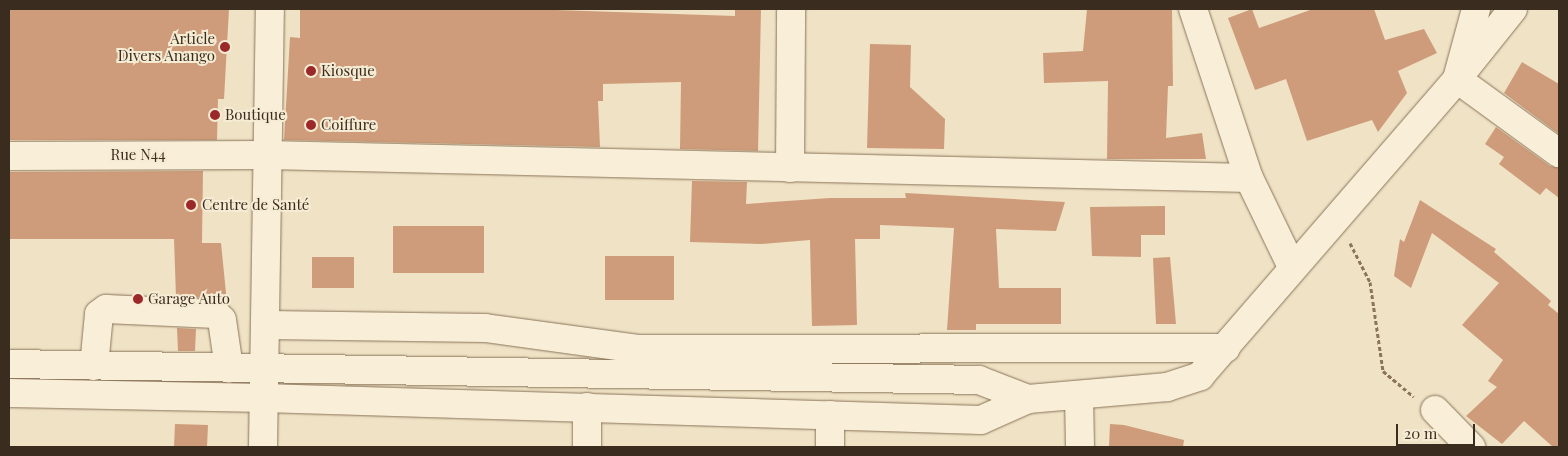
<!DOCTYPE html>
<meta charset="utf-8">
<style>
body{margin:0}
#map{position:relative;width:1568px;height:456px;overflow:hidden;background:#efe2c5;font-family:"Playfair Display",serif}
div>[style]{position:absolute}
.building>*{inset:0;background:#ce9c7a}
.path>*{height:3px;margin-top:-1.5px;transform-origin:0;background:repeating-linear-gradient(90deg,#8a745a 0 4px,transparent 0 6.5px)}
.roads{filter:drop-shadow(0 0 1px #8a745a) drop-shadow(0 0 1px #8a745a)}
.minor>*{height:28px;margin:-14px;padding:0 14px;transform-origin:14px;border-radius:14px;background:#f9efd8}
.dots>*{width:14px;height:14px;translate:-50% -50%;box-sizing:border-box;border:2px solid #f6ecd4;border-radius:50%}
span{translate:-50% -50%;white-space:nowrap;text-align:center;line-height:1.15;-webkit-text-stroke:4px #f6ecd4;paint-order:stroke}
.poi-label{font-size:15px;color:#3a2c1f}
.right{translate:-100% -50%;text-align:right}
.left{translate:0 -50%;text-align:left}
.street-label{font-size:15px;color:#3a2c1f}
.frame{position:absolute;inset:0;border:10px solid #3a2c1f;pointer-events:none}
.scale{position:absolute;left:1396px;top:424px;width:79px;height:22px;box-sizing:border-box;border:2px solid #3a2c1f;border-top:0;padding-left:6px;font-size:15px;line-height:18px;white-space:nowrap;color:#3a2c1f;-webkit-text-stroke:4px #f6ecd4;paint-order:stroke}
</style>
<div id="map">
<div class="building">
<div style="clip-path:polygon(9px 9px,229px 9px,224px 99px,218px 99px,217px 140px,9px 140px)"></div>
<div style="clip-path:polygon(300px 9px,526px 9px,735px 16px,735px 9px,761px 9px,758px 151px,680px 149px,681px 82px,603px 84px,603px 101px,598px 101px,600px 147px,284px 140px,290px 37px,300px 38px)"></div>
<div style="clip-path:polygon(1087px 9px,1172px 9px,1173px 86px,1168px 86px,1166px 138px,1202px 133px,1206px 159px,1107px 159px,1108px 81px,1044px 83px,1043px 53px,1083px 51px)"></div>
<div style="clip-path:polygon(1252px 9px,1259px 28px,1313px 9px,1374px 9px,1385px 40px,1424px 29px,1437px 53px,1398px 71px,1407px 93px,1378px 132px,1372px 120px,1307px 141px,1286px 79px,1255px 90px,1228px 18px)"></div>
<div style="clip-path:polygon(870px 44px,911px 45px,910px 87px,945px 119px,944px 149px,867px 148px)"></div>
<div style="clip-path:polygon(1522px 62px,1559px 84px,1559px 134px,1504px 93px)"></div>
<div style="clip-path:polygon(1496px 127px,1550px 166px,1559px 168px,1559px 198px,1546px 188px,1540px 195px,1499px 164px,1504px 157px,1485px 144px)"></div>
<div style="clip-path:polygon(203px 171px,202px 243px,221px 243px,227px 303px,217px 298px,176px 297px,174px 239px,9px 239px,9px 172px)"></div>
<div style="clip-path:polygon(692px 181px,747px 182px,746px 204px,830px 198px,906px 198px,905px 193px,1065px 202px,1056px 231px,996px 229px,999px 288px,1061px 288px,1061px 324px,976px 324px,976px 330px,947px 330px,954px 228px,880px 225px,880px 239px,855px 239px,857px 325px,812px 326px,810px 240px,761px 244px,690px 242px)"></div>
<div style="clip-path:polygon(1420px 200px,1496px 249px,1494px 252px,1551px 301px,1548px 305px,1559px 314px,1559px 447px,1553px 447px,1524px 421px,1502px 444px,1466px 416px,1497px 387px,1488px 381px,1503px 360px,1462px 325px,1499px 283px,1432px 233px,1411px 288px,1394px 276px,1400px 239px,1404px 242px)"></div>
<div style="clip-path:polygon(1165px 206px,1165px 235px,1141px 235px,1141px 257px,1092px 256px,1090px 207px)"></div>
<div style="clip-path:polygon(393px 226px,484px 226px,484px 273px,393px 273px)"></div>
<div style="clip-path:polygon(605px 256px,674px 256px,674px 300px,605px 300px)"></div>
<div style="clip-path:polygon(312px 257px,354px 257px,354px 288px,312px 288px)"></div>
<div style="clip-path:polygon(1170px 257px,1176px 324px,1156px 324px,1153px 258px)"></div>
<div style="clip-path:polygon(177px 328px,196px 329px,195px 351px,178px 351px)"></div>
<div style="clip-path:polygon(175px 424px,208px 425px,207px 447px,174px 447px)"></div>
<div style="clip-path:polygon(1110px 424px,1124px 425px,1184px 440px,1183px 447px,1109px 447px)"></div>
</div>
<div class="path">
<div style="left:1350px;top:243px;width:44px;rotate:62.9deg"></div>
<div style="left:1370px;top:282px;width:90px;rotate:81.7deg"></div>
<div style="left:1383px;top:371px;width:40px;rotate:40deg"></div>
</div>
<div class="roads">
<div class="minor">
<div style="left:1193px;top:9px;width:178px;rotate:71.7deg"></div>
<div style="left:1249px;top:178px;width:99px;rotate:64.2deg"></div>
<div style="left:1513px;top:9px;width:90px;rotate:128.7deg"></div>
<div style="left:1457px;top:79px;width:126px;rotate:36deg"></div>
<div style="left:9px;top:156px;width:258px;rotate:-0.2deg"></div>
<div style="left:267px;top:155px;width:982px;rotate:1.34deg"></div>
<div style="left:790px;top:168px;width:159px;rotate:-89.6deg"></div>
<div style="left:267px;top:325px;width:218px;rotate:0.8deg"></div>
<div style="left:485px;top:328px;width:154px;rotate:7.8deg"></div>
<div style="left:638px;top:349px;width:588px;rotate:-0.1deg"></div>
<div style="left:9px;top:364px;width:970px;rotate:0.94deg"></div>
<div style="left:979px;top:380px;width:53px;rotate:21.2deg"></div>
<div style="left:94px;top:366px;width:52px;rotate:-84.5deg"></div>
<div style="left:99px;top:314px;width:9px;rotate:-36deg"></div>
<div style="left:106px;top:309px;width:110px;rotate:2.6deg"></div>
<div style="left:216px;top:314px;width:8px;rotate:45deg"></div>
<div style="left:222px;top:320px;width:49px;rotate:81.7deg"></div>
<div style="left:9px;top:393px;width:255px;rotate:1.1deg"></div>
<div style="left:264px;top:398px;width:717px;rotate:1.76deg"></div>
<div style="left:981px;top:420px;width:51px;rotate:-24.1deg"></div>
<div style="left:1028px;top:399px;width:140px;rotate:-4.9deg"></div>
<div style="left:1167px;top:387px;width:35px;rotate:-18deg"></div>
<div style="left:1200px;top:376px;width:393px;rotate:-49.1deg"></div>
<div style="left:1457px;top:79px;width:73px;rotate:-74.8deg"></div>
<div style="left:1079px;top:395px;width:52px;rotate:88.9deg"></div>
<div style="left:587px;top:407px;width:40px;rotate:90deg"></div>
<div style="left:1435px;top:410px;width:52px;rotate:45.8deg"></div>
<div style="left:830px;top:415px;width:32px;rotate:90deg"></div>
<div style="left:263px;top:447px;width:438px;rotate:-89.1deg"></div>
</div>
</div>
<div class="dots">
<div style="left:225px;top:47px;background:#9b292a"></div>
<div style="left:311px;top:71px;background:#9b292a"></div>
<div style="left:215px;top:115px;background:#9b292a"></div>
<div style="left:311px;top:125px;background:#9b292a"></div>
<div style="left:191px;top:205px;background:#9b292a"></div>
<div style="left:138px;top:299px;background:#9b292a"></div>
</div>
<div class="poi-label">
<span class="right" style="left:215px;top:47px">Article<br>Divers Anango</span>
<span class="left" style="left:321px;top:71px">Kiosque</span>
<span class="left" style="left:225px;top:115px">Boutique</span>
<span class="left" style="left:321px;top:125px">Coiffure</span>
<span class="left" style="left:202px;top:205px">Centre de Santé</span>
<span class="left" style="left:148px;top:299px">Garage Auto</span>
</div>
<div class="street-label">
<span style="left:138px;top:155px">Rue N44</span>
</div>
<div class="frame"></div>
<div class="scale">20 m</div>
</div>
